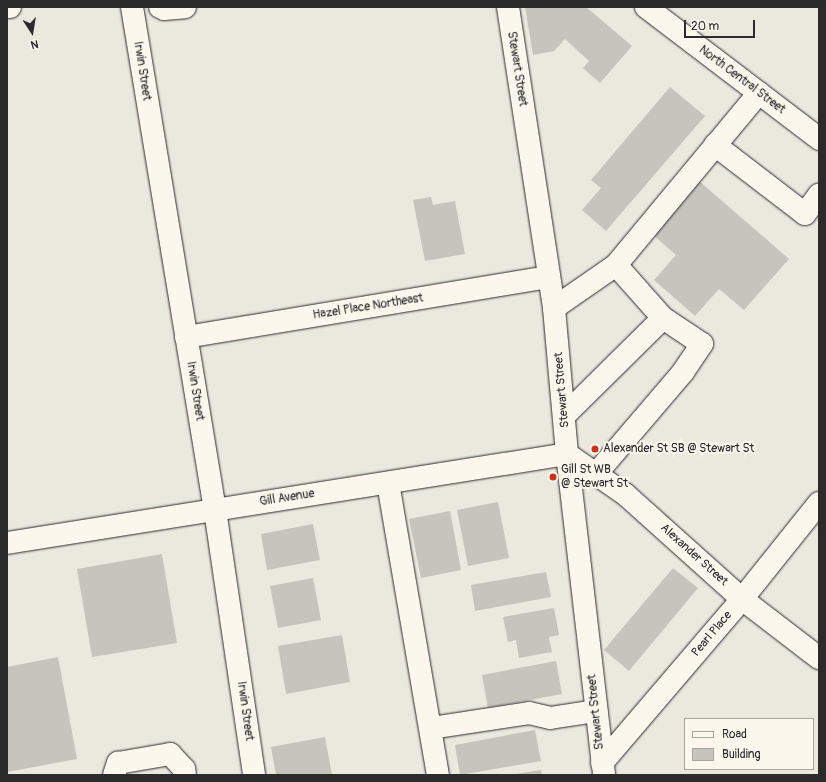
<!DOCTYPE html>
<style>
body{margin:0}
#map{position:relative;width:826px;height:782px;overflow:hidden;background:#fbf7ec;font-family:Pangolin,sans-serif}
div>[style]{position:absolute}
.built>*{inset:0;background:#ebe8de}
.building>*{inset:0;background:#c7c4bc}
.roads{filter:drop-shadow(0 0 1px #2b2b2b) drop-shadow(0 0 1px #2b2b2b)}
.minor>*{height:22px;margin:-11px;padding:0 11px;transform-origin:11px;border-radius:11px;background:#fbf7ec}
.major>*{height:22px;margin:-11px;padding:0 11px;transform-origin:11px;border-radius:11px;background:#fbf7ec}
.dots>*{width:11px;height:11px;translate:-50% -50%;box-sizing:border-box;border:2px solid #fbf7ec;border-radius:50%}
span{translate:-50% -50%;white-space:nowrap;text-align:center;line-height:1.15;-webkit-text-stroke:4px #fbf7ec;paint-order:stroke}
.street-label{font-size:12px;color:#2b2b2b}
.poi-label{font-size:12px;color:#2b2b2b}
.left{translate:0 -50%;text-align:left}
.frame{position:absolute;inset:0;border:8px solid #2b2b2b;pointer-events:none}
.legend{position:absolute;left:684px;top:718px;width:130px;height:52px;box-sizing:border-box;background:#fbf7ec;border:1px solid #a8a59f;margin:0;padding:5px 7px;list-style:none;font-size:12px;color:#2b2b2b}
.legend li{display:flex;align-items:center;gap:8px;height:20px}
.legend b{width:20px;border:1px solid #a8a59f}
.north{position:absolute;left:12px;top:12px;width:40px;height:40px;-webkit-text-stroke:3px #fbf7ec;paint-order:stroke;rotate:168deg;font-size:11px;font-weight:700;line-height:16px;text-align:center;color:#2b2b2b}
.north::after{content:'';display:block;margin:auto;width:14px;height:18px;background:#2b2b2b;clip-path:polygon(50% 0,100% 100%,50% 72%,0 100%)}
.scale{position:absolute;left:684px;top:20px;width:71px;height:18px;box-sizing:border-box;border:2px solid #2b2b2b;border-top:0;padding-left:5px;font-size:12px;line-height:14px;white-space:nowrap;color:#2b2b2b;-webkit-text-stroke:3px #fbf7ec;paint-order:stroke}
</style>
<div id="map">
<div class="built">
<div style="clip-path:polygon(evenodd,7px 7px,819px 7px,819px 775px,7px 775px,7px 7px,685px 719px,813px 719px,813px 769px,685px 769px,685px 719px)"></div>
</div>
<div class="building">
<div style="clip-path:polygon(525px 7px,586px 7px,632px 46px,600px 83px,583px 68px,589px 61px,565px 39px,554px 51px,533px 55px)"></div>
<div style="clip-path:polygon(670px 87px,705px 116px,606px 231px,582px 210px,601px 188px,591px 180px)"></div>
<div style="clip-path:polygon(699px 181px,789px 259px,744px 310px,719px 289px,695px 316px,654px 280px,676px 255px,652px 234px)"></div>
<div style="clip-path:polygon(431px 197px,433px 205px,455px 201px,465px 254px,425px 261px,413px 200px)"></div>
<div style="clip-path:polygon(498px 502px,509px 558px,468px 566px,457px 510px)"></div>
<div style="clip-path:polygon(450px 511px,461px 570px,421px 578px,409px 519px)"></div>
<div style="clip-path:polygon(313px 524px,320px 560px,267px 570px,261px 534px)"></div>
<div style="clip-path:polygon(162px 554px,177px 643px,92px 657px,77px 569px)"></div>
<div style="clip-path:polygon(673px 568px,698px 588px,629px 671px,604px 650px)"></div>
<div style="clip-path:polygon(546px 572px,551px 597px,475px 611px,471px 585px)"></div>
<div style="clip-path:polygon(313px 578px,321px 620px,278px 628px,270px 586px)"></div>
<div style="clip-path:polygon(554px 608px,559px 635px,549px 637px,552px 652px,519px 658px,516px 640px,508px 642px,503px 617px)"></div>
<div style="clip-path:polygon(342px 635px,350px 682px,286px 694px,278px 646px)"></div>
<div style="clip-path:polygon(58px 657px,77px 759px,7px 772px,7px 667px)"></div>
<div style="clip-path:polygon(556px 661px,562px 694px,488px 708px,482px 675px)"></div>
<div style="clip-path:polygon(535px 730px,541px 761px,460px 775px,455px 745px)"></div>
<div style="clip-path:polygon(325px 737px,332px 775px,276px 775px,271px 747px)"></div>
<div style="clip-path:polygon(541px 770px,542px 775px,515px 775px,515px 774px)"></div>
</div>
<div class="roads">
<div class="minor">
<div style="left:7px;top:7px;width:3px"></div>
<div style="left:132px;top:7px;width:510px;rotate:80.63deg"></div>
<div style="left:215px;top:510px;width:268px;rotate:81.6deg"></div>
<div style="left:160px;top:7px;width:4px;rotate:27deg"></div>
<div style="left:164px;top:9px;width:21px;rotate:-5deg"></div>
<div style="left:508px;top:7px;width:304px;rotate:81.3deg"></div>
<div style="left:554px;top:308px;width:147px;rotate:84.9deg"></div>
<div style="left:567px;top:454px;width:323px;rotate:83.4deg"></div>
<div style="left:715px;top:145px;width:113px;rotate:37.5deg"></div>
<div style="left:805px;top:214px;width:24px;rotate:-54deg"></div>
<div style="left:554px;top:308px;width:75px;rotate:-34.7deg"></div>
<div style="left:616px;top:265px;width:224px;rotate:-50.3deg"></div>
<div style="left:186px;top:337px;width:368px;rotate:-9.4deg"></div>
<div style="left:565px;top:415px;width:138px;rotate:-44.7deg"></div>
<div style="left:663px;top:318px;width:71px;rotate:-131.6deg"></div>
<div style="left:596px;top:474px;width:134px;rotate:-49.5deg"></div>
<div style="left:683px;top:372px;width:34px;rotate:-56deg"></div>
<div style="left:702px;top:344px;width:47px;rotate:-146.3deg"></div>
<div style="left:388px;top:483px;width:296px;rotate:80.3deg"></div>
<div style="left:7px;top:543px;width:567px;rotate:-9.03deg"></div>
<div style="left:567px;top:454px;width:72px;rotate:34.8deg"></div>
<div style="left:626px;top:495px;width:156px;rotate:41.9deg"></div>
<div style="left:742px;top:599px;width:97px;rotate:37.5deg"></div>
<div style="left:431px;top:728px;width:99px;rotate:-8.7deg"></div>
<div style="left:529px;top:713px;width:22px;rotate:13deg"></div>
<div style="left:550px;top:718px;width:47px;rotate:-8.7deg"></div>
<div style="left:602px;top:763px;width:216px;rotate:-49.5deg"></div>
<div style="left:742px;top:599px;width:123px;rotate:-51.3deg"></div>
<div style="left:114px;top:775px;width:13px;rotate:-72deg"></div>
<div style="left:118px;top:763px;width:53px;rotate:-9.8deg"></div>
<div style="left:170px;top:754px;width:21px;rotate:47deg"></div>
<div style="left:184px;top:769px;width:6px;rotate:81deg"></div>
</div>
<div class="major">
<div style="left:646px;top:7px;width:218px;rotate:37.3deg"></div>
</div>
</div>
<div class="dots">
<div style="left:595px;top:449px;background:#c8321e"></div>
<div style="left:553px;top:477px;background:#c8321e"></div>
</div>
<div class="street-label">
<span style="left:517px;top:69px;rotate:81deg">Stewart Street</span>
<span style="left:142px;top:71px;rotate:81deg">Irwin Street</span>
<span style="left:742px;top:80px;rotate:37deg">North Central Street</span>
<span style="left:368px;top:307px;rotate:-9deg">Hazel Place Northeast</span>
<span style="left:562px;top:390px;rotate:-95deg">Stewart Street</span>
<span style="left:195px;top:391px;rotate:81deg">Irwin Street</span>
<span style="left:287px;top:498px;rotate:-9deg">Gill Avenue</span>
<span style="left:694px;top:555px;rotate:42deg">Alexander Street</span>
<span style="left:712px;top:634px;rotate:-50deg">Pearl Place</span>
<span style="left:245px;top:711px;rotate:82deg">Irwin Street</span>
<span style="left:596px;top:712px;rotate:-96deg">Stewart Street</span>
</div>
<div class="poi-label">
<span class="left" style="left:603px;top:449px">Alexander St SB @ Stewart St</span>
<span class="left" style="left:561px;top:477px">Gill St WB<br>@ Stewart St</span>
</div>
<div class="frame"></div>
<ul class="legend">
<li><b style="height:5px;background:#fbf7ec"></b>Road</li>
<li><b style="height:11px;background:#c7c4bc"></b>Building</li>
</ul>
<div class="north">N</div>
<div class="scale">20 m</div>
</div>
